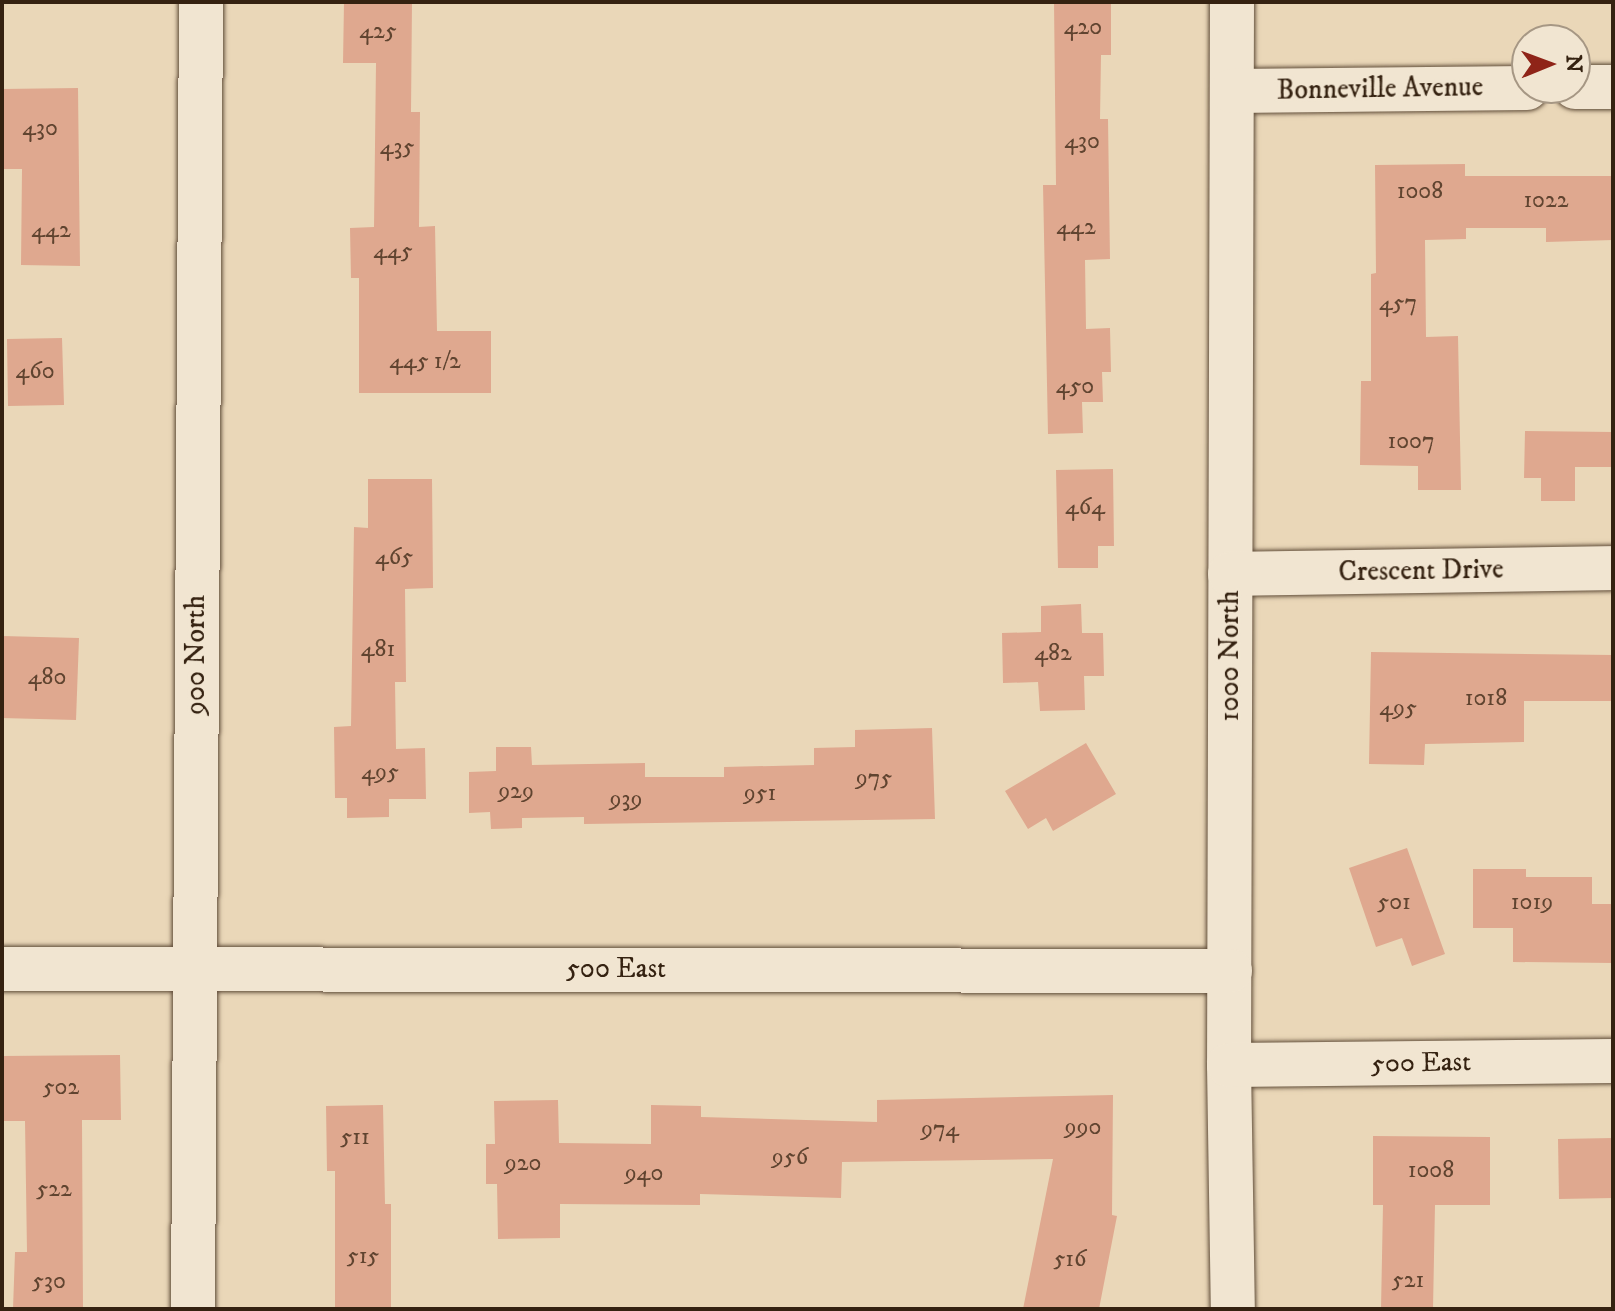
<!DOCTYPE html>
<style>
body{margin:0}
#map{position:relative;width:1615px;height:1311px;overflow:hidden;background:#ead7b8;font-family:"IM FELL DW Pica",serif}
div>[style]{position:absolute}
.building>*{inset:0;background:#dfa88f}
.roads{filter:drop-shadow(0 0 2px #624f3b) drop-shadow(0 0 2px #624f3b)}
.minor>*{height:44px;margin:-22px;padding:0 22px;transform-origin:22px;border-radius:22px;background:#f1e5d1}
span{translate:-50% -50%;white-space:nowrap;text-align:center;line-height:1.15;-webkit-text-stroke:6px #f1e5d1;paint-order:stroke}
.number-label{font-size:24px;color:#604430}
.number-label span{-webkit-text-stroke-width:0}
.street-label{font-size:28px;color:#352211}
.frame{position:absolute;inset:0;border:4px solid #352211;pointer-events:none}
.north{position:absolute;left:1511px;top:24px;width:80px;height:80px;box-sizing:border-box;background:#f1e5d1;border:2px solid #a69784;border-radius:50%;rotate:89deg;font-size:22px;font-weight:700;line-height:32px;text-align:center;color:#352211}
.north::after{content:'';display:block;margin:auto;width:28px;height:36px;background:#8f2418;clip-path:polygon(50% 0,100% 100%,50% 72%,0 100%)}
</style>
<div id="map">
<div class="building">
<div style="clip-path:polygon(344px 2px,412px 2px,411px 112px,420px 112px,419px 227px,435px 226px,437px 331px,491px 331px,491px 393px,359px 393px,359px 278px,351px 278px,350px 228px,374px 227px,376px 63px,343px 63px)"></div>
<div style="clip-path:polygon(1054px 2px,1111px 2px,1111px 55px,1101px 55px,1100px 119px,1108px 119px,1110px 259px,1085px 260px,1086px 329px,1110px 328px,1111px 372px,1102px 372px,1103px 402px,1082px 402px,1083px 433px,1048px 434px,1043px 185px,1056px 185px)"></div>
<div style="clip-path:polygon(78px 88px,80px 266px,21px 265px,22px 169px,2px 169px,2px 89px)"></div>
<div style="clip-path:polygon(1465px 164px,1465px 176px,1613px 176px,1613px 240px,1546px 242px,1546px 228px,1466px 228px,1466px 239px,1425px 240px,1426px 337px,1458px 336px,1461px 490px,1418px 490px,1418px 466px,1360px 465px,1361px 381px,1371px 381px,1371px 274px,1376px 273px,1375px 165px)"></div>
<div style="clip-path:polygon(62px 338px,64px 405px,8px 406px,7px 339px)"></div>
<div style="clip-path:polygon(1525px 431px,1613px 432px,1613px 467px,1575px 467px,1575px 501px,1541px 501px,1541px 478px,1524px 478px)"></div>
<div style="clip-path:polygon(1113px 469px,1114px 546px,1098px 546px,1098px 568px,1058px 568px,1056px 470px)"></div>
<div style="clip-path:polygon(368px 479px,432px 479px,433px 588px,405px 589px,406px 682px,395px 682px,396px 749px,425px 748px,426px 799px,389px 799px,389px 817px,347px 818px,347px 798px,335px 798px,334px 727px,351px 726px,354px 527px,368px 528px)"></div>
<div style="clip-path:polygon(1081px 604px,1082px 633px,1103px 633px,1104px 676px,1084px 676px,1085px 710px,1040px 711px,1038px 682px,1003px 683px,1002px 633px,1041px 632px,1041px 606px)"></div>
<div style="clip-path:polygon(2px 636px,79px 638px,76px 720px,2px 718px)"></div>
<div style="clip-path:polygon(1371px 652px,1613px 655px,1613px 701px,1524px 701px,1524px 742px,1425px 744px,1424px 765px,1369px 764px)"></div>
<div style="clip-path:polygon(932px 728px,935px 819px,584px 824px,584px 817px,522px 818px,522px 828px,491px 829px,490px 812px,469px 813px,469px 772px,496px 771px,496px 747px,531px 747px,532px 765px,645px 763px,645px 777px,724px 777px,724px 767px,814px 765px,814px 748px,855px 747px,855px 730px)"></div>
<div style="clip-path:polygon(1086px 743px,1116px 794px,1053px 831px,1046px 818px,1028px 829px,1005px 791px)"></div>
<div style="clip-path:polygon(1407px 848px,1445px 954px,1412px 966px,1402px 938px,1376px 947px,1349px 868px)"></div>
<div style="clip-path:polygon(1473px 869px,1526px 869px,1526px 877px,1592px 877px,1592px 904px,1613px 904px,1613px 963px,1513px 962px,1513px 928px,1473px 928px)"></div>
<div style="clip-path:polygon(120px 1055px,121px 1120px,82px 1120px,83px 1309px,13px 1309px,15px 1252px,27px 1252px,25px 1121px,2px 1121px,2px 1056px)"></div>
<div style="clip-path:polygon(1113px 1095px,1112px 1215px,1117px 1216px,1099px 1309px,1023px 1309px,1053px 1159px,842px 1162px,841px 1198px,700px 1194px,700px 1205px,560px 1204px,560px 1238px,498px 1239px,497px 1184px,486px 1184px,486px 1144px,495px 1144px,494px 1101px,558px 1100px,559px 1143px,651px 1144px,651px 1105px,701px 1106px,701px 1117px,877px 1122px,877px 1100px)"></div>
<div style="clip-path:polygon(383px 1105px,385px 1204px,391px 1204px,391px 1309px,335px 1309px,335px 1171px,327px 1171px,326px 1106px)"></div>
<div style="clip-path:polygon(1373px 1136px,1490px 1137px,1490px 1205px,1435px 1205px,1433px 1309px,1381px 1309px,1383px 1205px,1373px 1205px)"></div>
<div style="clip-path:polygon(1613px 1138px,1613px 1198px,1559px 1199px,1558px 1139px)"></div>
</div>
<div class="roads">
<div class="minor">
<div style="left:1232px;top:2px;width:1063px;rotate:90.16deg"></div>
<div style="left:1229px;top:1065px;width:244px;rotate:89.1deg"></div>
<div style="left:1575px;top:87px;width:38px"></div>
<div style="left:1232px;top:91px;width:295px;rotate:-0.6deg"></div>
<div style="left:1230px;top:574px;width:383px;rotate:-0.9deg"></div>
<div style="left:2px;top:969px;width:1228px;rotate:0.09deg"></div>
<div style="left:1229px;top:1065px;width:384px;rotate:-0.6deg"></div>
<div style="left:193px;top:1309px;width:1307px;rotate:-89.65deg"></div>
</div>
</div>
<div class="number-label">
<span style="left:1083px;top:28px">420</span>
<span style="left:378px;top:32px">425</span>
<span style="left:40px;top:129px">430</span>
<span style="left:1082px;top:142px">430</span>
<span style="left:397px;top:148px">435</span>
<span style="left:1420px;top:192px">1008</span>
<span style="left:1546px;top:201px">1022</span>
<span style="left:1076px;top:228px">442</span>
<span style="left:51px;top:231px">442</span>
<span style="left:393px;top:252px">445</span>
<span style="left:1398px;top:304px">457</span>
<span style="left:425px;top:362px">445 1/2</span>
<span style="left:35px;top:372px">460</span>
<span style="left:1075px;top:387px">450</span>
<span style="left:1411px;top:442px">1007</span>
<span style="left:1085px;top:508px">464</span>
<span style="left:394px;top:558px">465</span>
<span style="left:378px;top:650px">481</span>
<span style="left:1053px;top:654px">482</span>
<span style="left:47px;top:678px">480</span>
<span style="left:1486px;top:699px">1018</span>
<span style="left:1398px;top:709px">495</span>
<span style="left:380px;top:773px">495</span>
<span style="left:874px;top:779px">975</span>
<span style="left:516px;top:792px">929</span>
<span style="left:760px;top:794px">951</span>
<span style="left:626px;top:800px">939</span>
<span style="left:1394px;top:903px">501</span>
<span style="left:1532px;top:903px">1019</span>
<span style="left:61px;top:1088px">502</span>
<span style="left:1083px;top:1128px">990</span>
<span style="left:940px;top:1130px">974</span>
<span style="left:355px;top:1138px">511</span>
<span style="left:790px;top:1158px">956</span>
<span style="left:523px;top:1164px">920</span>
<span style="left:1431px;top:1171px">1008</span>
<span style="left:644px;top:1174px">940</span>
<span style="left:54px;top:1190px">522</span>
<span style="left:363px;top:1257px">515</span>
<span style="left:1070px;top:1260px">516</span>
<span style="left:1408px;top:1281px">521</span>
<span style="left:49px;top:1282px">530</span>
</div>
<div class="street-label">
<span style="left:1380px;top:89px;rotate:-1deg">Bonneville Avenue</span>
<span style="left:1421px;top:571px;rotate:-1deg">Crescent Drive</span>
<span style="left:196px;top:655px;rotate:-90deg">900 North</span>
<span style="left:1230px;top:656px;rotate:-90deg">1000 North</span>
<span style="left:616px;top:969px">500 East</span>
<span style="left:1421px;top:1063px;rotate:-1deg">500 East</span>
</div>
<div class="frame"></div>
<div class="north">N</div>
</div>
